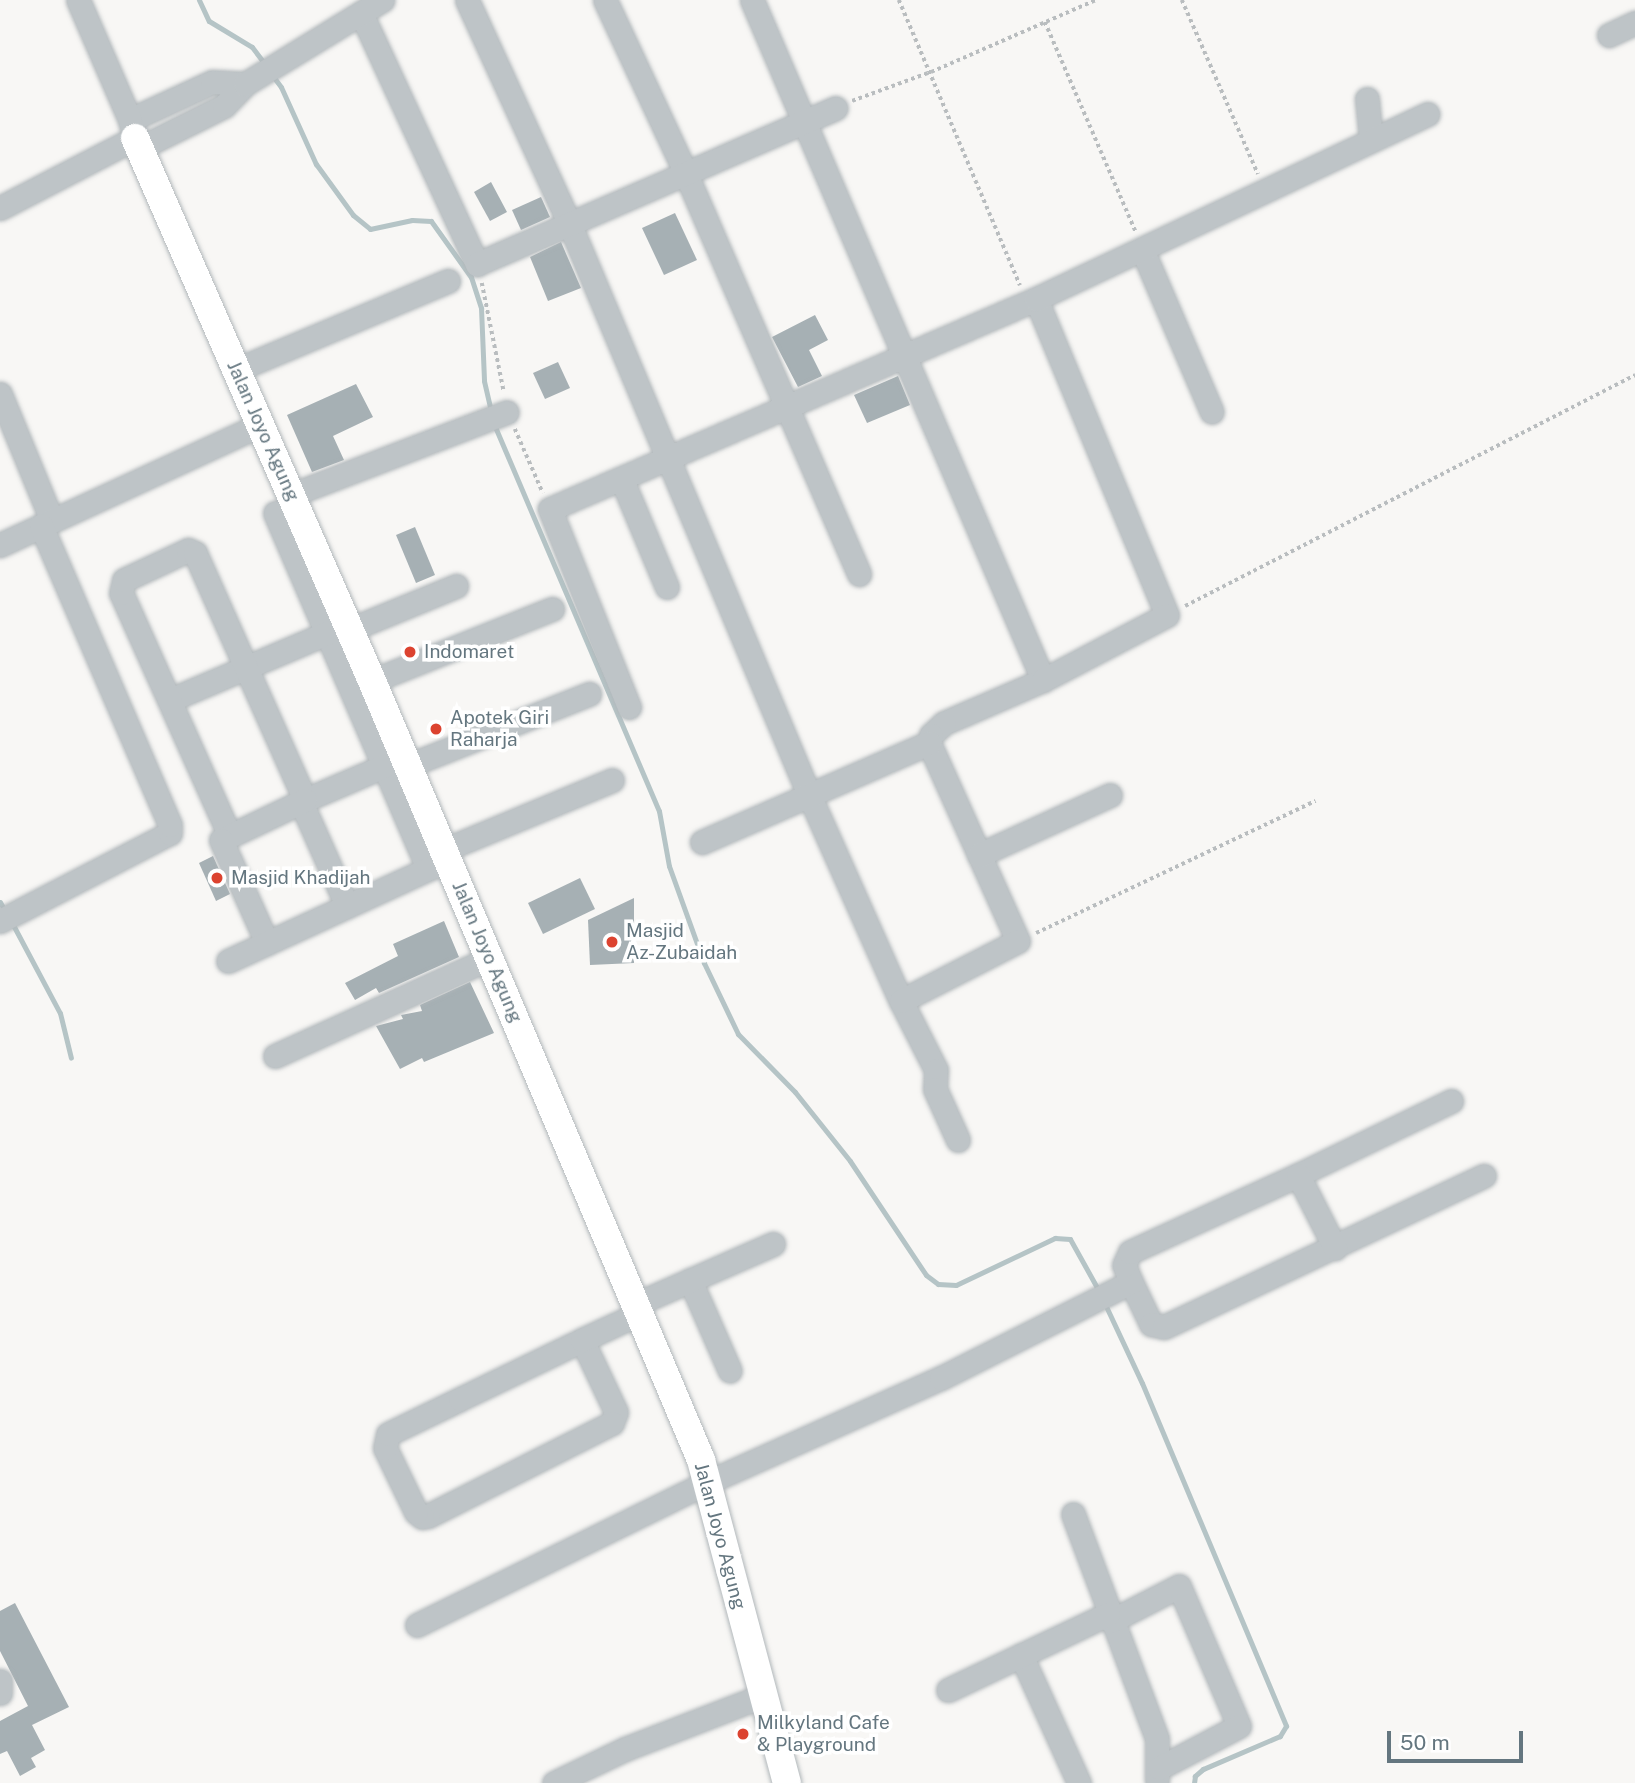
<!DOCTYPE html>
<style>
body{margin:0}
#map{position:relative;width:1635px;height:1783px;overflow:hidden;background:#f8f7f5;font-family:"Public Sans",sans-serif}
div>[style]{position:absolute}
.stream>*{height:5px;margin:-2.5px;padding:0 2.5px;transform-origin:2.5px;border-radius:2.5px;background:#b5c4c6}
.building>*{inset:0;background:#a6b0b4}
.path>*{height:3.5px;margin-top:-1.75px;transform-origin:0;background:repeating-linear-gradient(90deg,#b9bdbf 0 3.5px,transparent 0 7px)}
.roads{filter:drop-shadow(0 0 2px #b2b8bb) drop-shadow(0 0 2px #b2b8bb)}
.minor>*{height:23px;margin:-11.5px;padding:0 11.5px;transform-origin:11.5px;border-radius:11.5px;background:#bec4c7}
.major>*{height:28px;margin:-14px;padding:0 14px;transform-origin:14px;border-radius:14px;background:#fff}
.dots>*{width:19px;height:19px;translate:-50% -50%;box-sizing:border-box;border:4px solid #fff;border-radius:50%}
span{translate:-50% -50%;white-space:nowrap;text-align:center;line-height:1.15;-webkit-text-stroke:7px #fff;paint-order:stroke}
.street-label{font-size:19px;color:#64767f}
.poi-label{font-size:19px;color:#64767f}
.left{translate:0 -50%;text-align:left}
.scale{position:absolute;left:1387px;top:1731px;width:136px;height:32px;box-sizing:border-box;border:4px solid #64767f;border-top:0;padding-left:9px;font-size:21px;line-height:24px;white-space:nowrap;color:#64767f;-webkit-text-stroke:5px #fff;paint-order:stroke}
</style>
<div id="map">
<div class="stream">
<div style="left:199px;top:0;width:23px;rotate:65deg"></div>
<div style="left:209px;top:21px;width:50px;rotate:31.2deg"></div>
<div style="left:252px;top:47px;width:21px;rotate:53deg"></div>
<div style="left:272px;top:75px;width:15px;rotate:53deg"></div>
<div style="left:281px;top:87px;width:85px;rotate:65.6deg"></div>
<div style="left:316px;top:164px;width:63px;rotate:54deg"></div>
<div style="left:353px;top:215px;width:22px;rotate:39deg"></div>
<div style="left:370px;top:229px;width:43px;rotate:-12.1deg"></div>
<div style="left:412px;top:220px;width:19px;rotate:3deg"></div>
<div style="left:431px;top:221px;width:69px;rotate:54.5deg"></div>
<div style="left:471px;top:277px;width:33px;rotate:72deg"></div>
<div style="left:481px;top:308px;width:73px;rotate:87.6deg"></div>
<div style="left:484px;top:381px;width:32px;rotate:77deg"></div>
<div style="left:493px;top:422px;width:423px;rotate:66.9deg"></div>
<div style="left:659px;top:811px;width:56px;rotate:79.7deg"></div>
<div style="left:669px;top:866px;width:103px;rotate:70.2deg"></div>
<div style="left:704px;top:963px;width:79px;rotate:64.4deg"></div>
<div style="left:738px;top:1034px;width:81px;rotate:45.5deg"></div>
<div style="left:795px;top:1092px;width:88px;rotate:51.4deg"></div>
<div style="left:850px;top:1161px;width:137px;rotate:56.3deg"></div>
<div style="left:926px;top:1275px;width:15px;rotate:37deg"></div>
<div style="left:938px;top:1284px;width:18px;rotate:3deg"></div>
<div style="left:956px;top:1285px;width:110px;rotate:-25.4deg"></div>
<div style="left:1055px;top:1238px;width:15px;rotate:4deg"></div>
<div style="left:1070px;top:1239px;width:62px;rotate:60.9deg"></div>
<div style="left:0;top:902px;width:13px;rotate:61deg"></div>
<div style="left:11px;top:921px;width:104px;rotate:62deg"></div>
<div style="left:60px;top:1013px;width:46px;rotate:76.3deg"></div>
<div style="left:1104px;top:1302px;width:89px;rotate:64.9deg"></div>
<div style="left:1142px;top:1383px;width:372px;rotate:67.2deg"></div>
<div style="left:1286px;top:1726px;width:12px;rotate:121deg"></div>
<div style="left:1280px;top:1736px;width:84px;rotate:156.8deg"></div>
<div style="left:1203px;top:1769px;width:11px;rotate:139deg"></div>
<div style="left:1195px;top:1776px;width:7px;rotate:98deg"></div>
</div>
<div class="building">
<div style="clip-path:polygon(491px 182px,507px 212px,490px 221px,474px 192px)"></div>
<div style="clip-path:polygon(541px 197px,550px 217px,521px 230px,512px 210px)"></div>
<div style="clip-path:polygon(675px 213px,697px 260px,664px 275px,642px 228px)"></div>
<div style="clip-path:polygon(561px 242px,581px 288px,548px 301px,530px 257px)"></div>
<div style="clip-path:polygon(815px 315px,828px 340px,809px 350px,822px 376px,798px 387px,772px 337px)"></div>
<div style="clip-path:polygon(558px 362px,570px 388px,545px 399px,533px 373px)"></div>
<div style="clip-path:polygon(898px 376px,910px 405px,867px 423px,854px 395px)"></div>
<div style="clip-path:polygon(356px 384px,373px 417px,333px 436px,344px 460px,312px 472px,287px 415px)"></div>
<div style="clip-path:polygon(415px 527px,435px 575px,416px 583px,396px 535px)"></div>
<div style="clip-path:polygon(213px 856px,230px 894px,216px 901px,199px 863px)"></div>
<div style="clip-path:polygon(580px 878px,595px 909px,543px 934px,528px 903px)"></div>
<div style="clip-path:polygon(634px 898px,634px 963px,590px 965px,588px 920px)"></div>
<div style="clip-path:polygon(444px 921px,459px 957px,379px 993px,376px 988px,355px 1000px,345px 983px,398px 956px,393px 944px)"></div>
<div style="clip-path:polygon(470px 982px,494px 1033px,424px 1062px,422px 1058px,400px 1069px,376px 1026px,403px 1019px,401px 1015px,422px 1011px,420px 1005px)"></div>
<div style="clip-path:polygon(15px 1603px,69px 1707px,32px 1725px,45px 1750px,31px 1758px,36px 1767px,20px 1776px,7px 1751px,0 1754px,0 1721px,28px 1706px,0 1651px,0 1611px)"></div>
</div>
<div class="path">
<div style="left:899px;top:0;width:310px;rotate:67deg"></div>
<div style="left:1182px;top:0;width:190px;rotate:66.4deg"></div>
<div style="left:1045px;top:22px;width:229px;rotate:66.6deg"></div>
<div style="left:852px;top:101px;width:84px;rotate:-20.2deg"></div>
<div style="left:931px;top:72px;width:180px;rotate:-23.6deg"></div>
<div style="left:482px;top:283px;width:111px;rotate:78.6deg"></div>
<div style="left:515px;top:429px;width:70px;rotate:66.4deg"></div>
<div style="left:1185px;top:606px;width:506px;rotate:-27.17deg"></div>
<div style="left:1036px;top:933px;width:309px;rotate:-25.3deg"></div>
</div>
<div class="roads">
<div class="minor">
<div style="left:467px;top:0;width:247px;rotate:65.4deg"></div>
<div style="left:570px;top:225px;width:620px;rotate:67.24deg"></div>
<div style="left:810px;top:797px;width:223px;rotate:66deg"></div>
<div style="left:901px;top:1001px;width:77px;rotate:63.1deg"></div>
<div style="left:936px;top:1070px;width:19px;rotate:93deg"></div>
<div style="left:935px;top:1089px;width:56px;rotate:65.7deg"></div>
<div style="left:605px;top:0;width:192px;rotate:65deg"></div>
<div style="left:686px;top:174px;width:436px;rotate:66.6deg"></div>
<div style="left:752px;top:0;width:740px;rotate:66.83deg"></div>
<div style="left:1043px;top:680px;width:108px;rotate:156.5deg"></div>
<div style="left:944px;top:723px;width:18px;rotate:137deg"></div>
<div style="left:931px;top:735px;width:8px;rotate:104deg"></div>
<div style="left:929px;top:743px;width:217px;rotate:65.8deg"></div>
<div style="left:1018px;top:941px;width:131px;rotate:152.9deg"></div>
<div style="left:361px;top:13px;width:277px;rotate:65.2deg"></div>
<div style="left:477px;top:264px;width:391px;rotate:-23.5deg"></div>
<div style="left:1609px;top:35px;width:29px;rotate:-25deg"></div>
<div style="left:1367px;top:99px;width:41px;rotate:84.4deg"></div>
<div style="left:130px;top:120px;width:90px;rotate:-24.9deg"></div>
<div style="left:212px;top:82px;width:33px;rotate:3deg"></div>
<div style="left:140px;top:148px;width:94px;rotate:-26.6deg"></div>
<div style="left:224px;top:106px;width:30px;rotate:-46deg"></div>
<div style="left:245px;top:84px;width:161px;rotate:-31.5deg"></div>
<div style="left:0;top:208px;width:152px;rotate:-27.4deg"></div>
<div style="left:135px;top:138px;width:19px;rotate:-106deg"></div>
<div style="left:130px;top:120px;width:131px;rotate:-113.4deg"></div>
<div style="left:1142px;top:249px;width:177px;rotate:66.8deg"></div>
<div style="left:1036px;top:299px;width:342px;rotate:67.5deg"></div>
<div style="left:1167px;top:615px;width:140px;rotate:152.3deg"></div>
<div style="left:236px;top:370px;width:230px;rotate:-22.8deg"></div>
<div style="left:0;top:394px;width:137px;rotate:67.7deg"></div>
<div style="left:622px;top:480px;width:116px;rotate:67.2deg"></div>
<div style="left:291px;top:495px;width:231px;rotate:-21deg"></div>
<div style="left:275px;top:513px;width:387px;rotate:66.7deg"></div>
<div style="left:428px;top:869px;width:22px;rotate:-21deg"></div>
<div style="left:0;top:545px;width:286px;rotate:-24.8deg"></div>
<div style="left:349px;top:630px;width:116px;rotate:-22.4deg"></div>
<div style="left:372px;top:681px;width:194px;rotate:-21.8deg"></div>
<div style="left:170px;top:700px;width:171px;rotate:-23.1deg"></div>
<div style="left:629px;top:707px;width:213px;rotate:-111.8deg"></div>
<div style="left:550px;top:509px;width:529px;rotate:-23.37deg"></div>
<div style="left:1036px;top:299px;width:433px;rotate:-25.3deg"></div>
<div style="left:407px;top:766px;width:196px;rotate:-21.6deg"></div>
<div style="left:305px;top:800px;width:86px;rotate:-23.3deg"></div>
<div style="left:301px;top:802px;width:114px;rotate:66.1deg"></div>
<div style="left:229px;top:834px;width:264px;rotate:-114.1deg"></div>
<div style="left:121px;top:593px;width:13px;rotate:-77deg"></div>
<div style="left:124px;top:580px;width:71px;rotate:-25.1deg"></div>
<div style="left:188px;top:550px;width:8px;rotate:23deg"></div>
<div style="left:195px;top:553px;width:270px;rotate:66deg"></div>
<div style="left:305px;top:800px;width:93px;rotate:154.5deg"></div>
<div style="left:221px;top:840px;width:113px;rotate:65.9deg"></div>
<div style="left:702px;top:842px;width:248px;rotate:-23.6deg"></div>
<div style="left:444px;top:850px;width:182px;rotate:-22.6deg"></div>
<div style="left:979px;top:855px;width:144px;rotate:-24.6deg"></div>
<div style="left:0;top:921px;width:191px;rotate:-27.4deg"></div>
<div style="left:170px;top:833px;width:8px;rotate:-90deg"></div>
<div style="left:170px;top:825px;width:326px;rotate:-113.3deg"></div>
<div style="left:228px;top:961px;width:220px;rotate:-24.7deg"></div>
<div style="left:275px;top:1056px;width:236px;rotate:-24.5deg"></div>
<div style="left:1298px;top:1175px;width:170px;rotate:-25.8deg"></div>
<div style="left:690px;top:1280px;width:99px;rotate:66.3deg"></div>
<div style="left:1131px;top:1282px;width:47px;rotate:64.5deg"></div>
<div style="left:1151px;top:1324px;width:13px;rotate:13deg"></div>
<div style="left:1164px;top:1327px;width:354px;rotate:-25.3deg"></div>
<div style="left:634px;top:1305px;width:152px;rotate:-23.7deg"></div>
<div style="left:582px;top:1340px;width:80px;rotate:64.7deg"></div>
<div style="left:616px;top:1412px;width:12px;rotate:110deg"></div>
<div style="left:612px;top:1423px;width:206px;rotate:153.2deg"></div>
<div style="left:428px;top:1516px;width:6px;rotate:171deg"></div>
<div style="left:422px;top:1517px;width:8px;rotate:-140deg"></div>
<div style="left:416px;top:1512px;width:71px;rotate:-115.8deg"></div>
<div style="left:385px;top:1448px;width:14px;rotate:-78deg"></div>
<div style="left:388px;top:1434px;width:80px;rotate:-25.9deg"></div>
<div style="left:460px;top:1399px;width:136px;rotate:-25.8deg"></div>
<div style="left:582px;top:1340px;width:62px;rotate:-24.9deg"></div>
<div style="left:1073px;top:1514px;width:240px;rotate:69.5deg"></div>
<div style="left:1157px;top:1739px;width:41px;rotate:90deg"></div>
<div style="left:1111px;top:1621px;width:76px;rotate:-27.2deg"></div>
<div style="left:1179px;top:1586px;width:152px;rotate:66.8deg"></div>
<div style="left:1239px;top:1726px;width:90px;rotate:152.3deg"></div>
<div style="left:417px;top:1625px;width:324px;rotate:-26.2deg"></div>
<div style="left:708px;top:1482px;width:255px;rotate:-24.1deg"></div>
<div style="left:941px;top:1378px;width:213px;rotate:-26.8deg"></div>
<div style="left:1131px;top:1282px;width:18px;rotate:-112deg"></div>
<div style="left:1124px;top:1265px;width:14px;rotate:-65deg"></div>
<div style="left:1130px;top:1252px;width:185px;rotate:-24.6deg"></div>
<div style="left:1298px;top:1175px;width:82px;rotate:63.1deg"></div>
<div style="left:1021px;top:1655px;width:141px;rotate:65.6deg"></div>
<div style="left:0;top:1681px;width:12px;rotate:90deg"></div>
<div style="left:948px;top:1690px;width:177px;rotate:-25.4deg"></div>
<div style="left:554px;top:1783px;width:79px;rotate:-25.6deg"></div>
<div style="left:625px;top:1749px;width:147px;rotate:-21.1deg"></div>
</div>
<div class="major">
<div style="left:135px;top:138px;width:592px;rotate:66.42deg"></div>
<div style="left:372px;top:681px;width:846px;rotate:67.1deg"></div>
<div style="left:701px;top:1460px;width:334px;rotate:75.1deg"></div>
</div>
</div>
<div class="dots">
<div style="left:410px;top:652px;background:#dc4330"></div>
<div style="left:436px;top:729px;background:#dc4330"></div>
<div style="left:217px;top:878px;background:#dc4330"></div>
<div style="left:612px;top:942px;background:#dc4330"></div>
<div style="left:743px;top:1734px;background:#dc4330"></div>
</div>
<div class="street-label">
<span style="left:263px;top:431px;rotate:66deg">Jalan Joyo Agung</span>
<span style="left:487px;top:952px;rotate:67deg">Jalan Joyo Agung</span>
<span style="left:720px;top:1536px;rotate:75deg">Jalan Joyo Agung</span>
</div>
<div class="poi-label">
<span class="left" style="left:424px;top:652px">Indomaret</span>
<span class="left" style="left:450px;top:729px">Apotek Giri<br>Raharja</span>
<span class="left" style="left:231px;top:878px">Masjid Khadijah</span>
<span class="left" style="left:626px;top:942px">Masjid<br>Az-Zubaidah</span>
<span class="left" style="left:757px;top:1734px">Milkyland Cafe<br>&amp; Playground</span>
</div>
<div class="scale">50 m</div>
</div>
